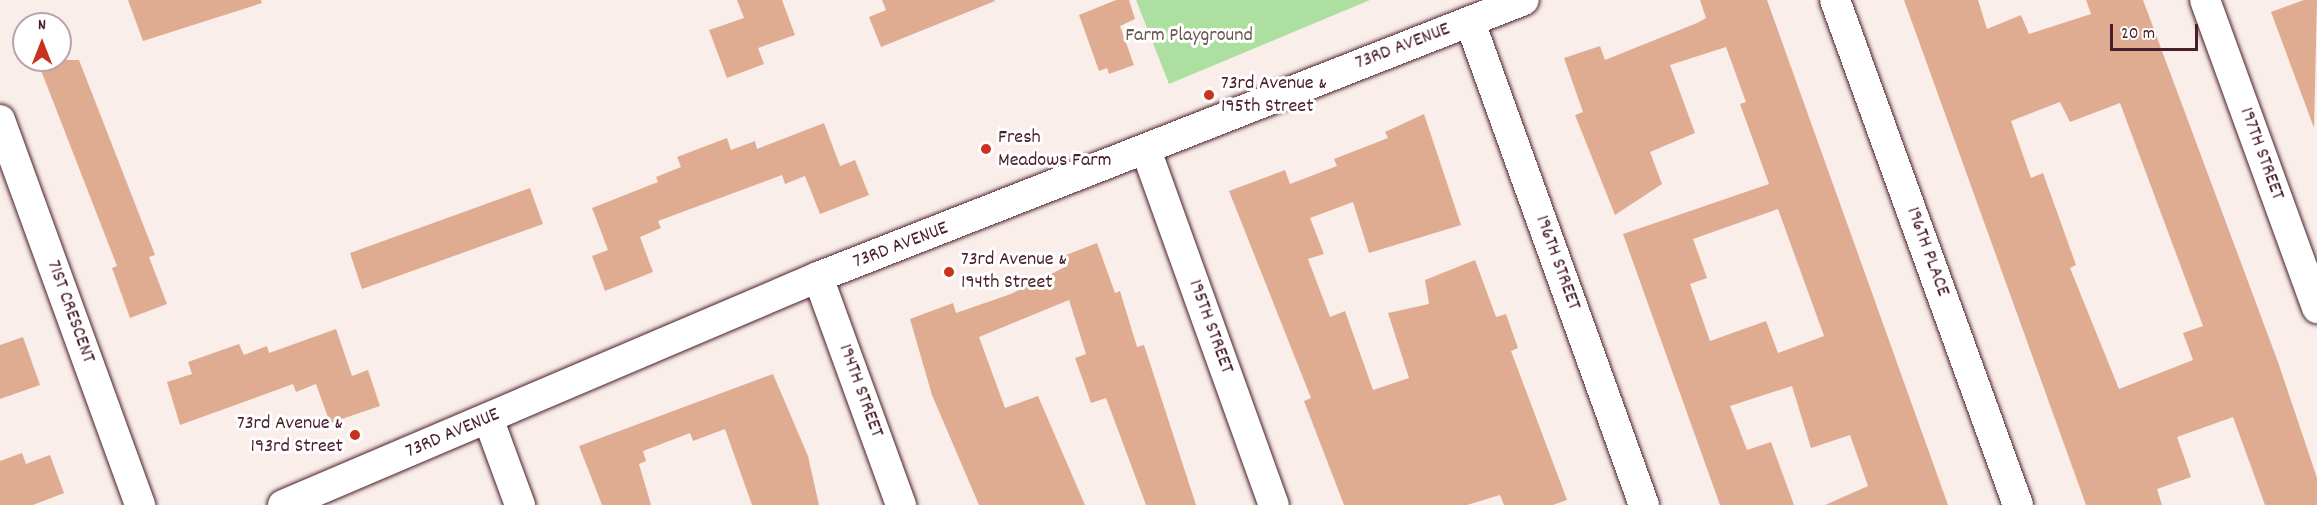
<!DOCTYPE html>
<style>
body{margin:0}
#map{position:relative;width:2317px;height:505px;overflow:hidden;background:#f9eee9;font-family:Dekko,sans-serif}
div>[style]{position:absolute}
.green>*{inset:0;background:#addfa0}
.building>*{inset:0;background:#dfac92}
.roads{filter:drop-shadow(0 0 2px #4a1f2b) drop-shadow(0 0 2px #4a1f2b)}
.minor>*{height:30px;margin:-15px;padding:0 15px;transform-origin:15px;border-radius:15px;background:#fff}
.dots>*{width:16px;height:16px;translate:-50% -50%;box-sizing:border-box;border:3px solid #fff;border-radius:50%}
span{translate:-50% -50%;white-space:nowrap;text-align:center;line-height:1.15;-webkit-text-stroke:6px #fff;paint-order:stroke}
.park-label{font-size:20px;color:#68594e}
.street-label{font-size:20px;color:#4a1f2b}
.poi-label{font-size:20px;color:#4a1f2b}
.left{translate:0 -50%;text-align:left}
.right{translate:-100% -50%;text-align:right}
.north{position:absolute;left:12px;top:12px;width:60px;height:60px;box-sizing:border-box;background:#fff;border:2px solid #b7a5aa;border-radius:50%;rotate:0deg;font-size:16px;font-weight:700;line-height:24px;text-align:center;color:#4a1f2b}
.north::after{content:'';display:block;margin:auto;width:21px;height:27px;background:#c8321e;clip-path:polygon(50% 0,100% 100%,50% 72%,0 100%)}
.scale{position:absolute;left:2110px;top:24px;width:88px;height:27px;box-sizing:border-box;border:3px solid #4a1f2b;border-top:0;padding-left:8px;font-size:18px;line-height:21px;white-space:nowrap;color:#4a1f2b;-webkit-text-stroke:4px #fff;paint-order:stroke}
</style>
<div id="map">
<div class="green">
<div style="clip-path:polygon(1136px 0,1370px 0,1169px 84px)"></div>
</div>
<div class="building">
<div style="clip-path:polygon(128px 0,261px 0,262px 3px,143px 41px)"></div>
<div style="clip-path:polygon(737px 0,782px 0,795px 35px,758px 48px,764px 64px,727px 78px,709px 30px,744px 18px)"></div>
<div style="clip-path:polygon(882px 0,994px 0,995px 1px,881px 47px,869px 17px,886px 10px)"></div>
<div style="clip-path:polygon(1116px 0,1129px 0,1135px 19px,1120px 26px,1134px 65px,1109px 74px,1107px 68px,1099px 71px,1079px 15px)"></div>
<div style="clip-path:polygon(evenodd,1700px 0,1767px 0,1948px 505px,1825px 505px,1868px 486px,1850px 435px,1811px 448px,1792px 386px,1730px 406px,1747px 450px,1771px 442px,1794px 505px,1720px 505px,1623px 234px,1769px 184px,1740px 104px,1746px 102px,1726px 47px,1670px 65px,1695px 133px,1650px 152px,1662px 184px,1615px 215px,1575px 115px,1583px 112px,1564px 58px,1600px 46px,1605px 60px,1697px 23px,1706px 18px,1700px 0,1778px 209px,1824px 336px,1778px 353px,1766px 321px,1710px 341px,1690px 284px,1707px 278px,1693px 239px,1778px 209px)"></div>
<div style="clip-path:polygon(evenodd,1904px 0,1978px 0,1987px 29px,2021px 15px,2029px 34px,2091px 14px,2086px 0,2143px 0,2278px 362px,2317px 478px,2317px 505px,2265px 505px,2233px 417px,2177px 437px,2191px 477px,2157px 489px,2162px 505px,2086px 505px,1904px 0,2060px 102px,2070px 122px,2120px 103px,2203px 326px,2183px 333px,2193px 360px,2119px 389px,2070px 268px,2076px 265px,2043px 173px,2031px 178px,2011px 121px,2060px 102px)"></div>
<div style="clip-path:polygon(2304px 0,2317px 0,2314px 128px,2271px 12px)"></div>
<div style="clip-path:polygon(37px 60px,79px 60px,155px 255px,149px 257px,167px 304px,130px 318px,112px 268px,117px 266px)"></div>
<div style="clip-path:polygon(1424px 114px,1461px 225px,1369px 253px,1353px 202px,1310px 218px,1324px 254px,1308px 259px,1330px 317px,1345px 311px,1373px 390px,1409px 378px,1388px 313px,1429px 304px,1425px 280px,1475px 260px,1496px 317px,1506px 314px,1518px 348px,1511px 351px,1567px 500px,1553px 505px,1504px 505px,1500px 495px,1467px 505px,1344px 505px,1304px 401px,1311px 398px,1229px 191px,1285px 170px,1290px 184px,1337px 166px,1334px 159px,1388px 138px,1385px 132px)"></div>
<div style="clip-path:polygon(824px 123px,840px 166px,855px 160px,869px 195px,820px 214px,805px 176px,785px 184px,782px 175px,658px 221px,661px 228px,640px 237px,653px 272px,605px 291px,592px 256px,608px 250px,592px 208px,658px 182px,656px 177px,681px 167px,677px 157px,727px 138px,731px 150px,755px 141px,757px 149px)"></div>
<div style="clip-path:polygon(530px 188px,543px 224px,362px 289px,350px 253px)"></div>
<div style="clip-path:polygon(1097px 243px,1115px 293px,1120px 291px,1137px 347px,1144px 345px,1196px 505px,1146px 505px,1106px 398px,1091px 403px,1075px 358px,1086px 354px,1069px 300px,979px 337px,1005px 408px,1038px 396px,1085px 505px,979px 505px,932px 395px,910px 319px,953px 303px,956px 313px,1011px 294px,1065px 267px,1061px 257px)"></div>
<div style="clip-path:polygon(336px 329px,352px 376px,368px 370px,380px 406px,330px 423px,316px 384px,296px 392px,293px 384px,180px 425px,167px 382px,192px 374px,188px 362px,239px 344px,244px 355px,267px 346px,269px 353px)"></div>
<div style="clip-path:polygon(23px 337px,40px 385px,0 399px,0 345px)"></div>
<div style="clip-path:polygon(773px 374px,808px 456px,819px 505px,752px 505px,725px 429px,693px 441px,690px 433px,643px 451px,646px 461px,639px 464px,651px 505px,602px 505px,579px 446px)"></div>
<div style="clip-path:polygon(22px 453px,26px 464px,50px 455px,64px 493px,33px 505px,0 505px,0 461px)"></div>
</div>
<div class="roads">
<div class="minor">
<div style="left:1835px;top:0;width:537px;rotate:70.08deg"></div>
<div style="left:2205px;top:0;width:328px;rotate:70deg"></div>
<div style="left:1470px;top:22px;width:513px;rotate:70.19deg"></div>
<div style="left:0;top:120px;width:410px;rotate:70deg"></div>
<div style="left:1146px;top:150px;width:377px;rotate:70.2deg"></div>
<div style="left:818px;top:277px;width:243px;rotate:70deg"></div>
<div style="left:488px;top:418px;width:93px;rotate:69.8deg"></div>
<div style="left:283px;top:505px;width:582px;rotate:-23.08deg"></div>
<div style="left:818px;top:277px;width:758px;rotate:-21.42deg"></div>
</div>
</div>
<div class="dots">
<div style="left:1209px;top:95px;background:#c8321e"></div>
<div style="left:986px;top:149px;background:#c8321e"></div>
<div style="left:949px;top:272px;background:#c8321e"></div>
<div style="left:355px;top:435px;background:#c8321e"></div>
</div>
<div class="park-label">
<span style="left:1189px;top:36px">Farm Playground</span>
</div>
<div class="street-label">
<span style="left:1403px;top:47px;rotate:-21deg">73RD AVENUE</span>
<span style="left:2261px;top:154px;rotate:70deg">197TH STREET</span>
<span style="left:901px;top:246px;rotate:-21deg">73RD AVENUE</span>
<span style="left:1927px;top:252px;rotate:70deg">196TH PLACE</span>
<span style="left:1557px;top:263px;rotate:70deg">196TH STREET</span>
<span style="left:70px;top:312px;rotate:70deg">71ST CRESCENT</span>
<span style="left:1210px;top:327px;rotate:70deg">195TH STREET</span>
<span style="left:860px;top:391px;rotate:70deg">194TH STREET</span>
<span style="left:453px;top:434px;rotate:-23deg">73RD AVENUE</span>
</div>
<div class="poi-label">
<span class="left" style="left:1221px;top:96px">73rd Avenue &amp;<br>195th Street</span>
<span class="left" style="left:998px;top:150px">Fresh<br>Meadows Farm</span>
<span class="left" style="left:961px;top:272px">73rd Avenue &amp;<br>194th Street</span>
<span class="right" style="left:343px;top:436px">73rd Avenue &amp;<br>193rd Street</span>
</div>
<div class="north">N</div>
<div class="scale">20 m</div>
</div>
